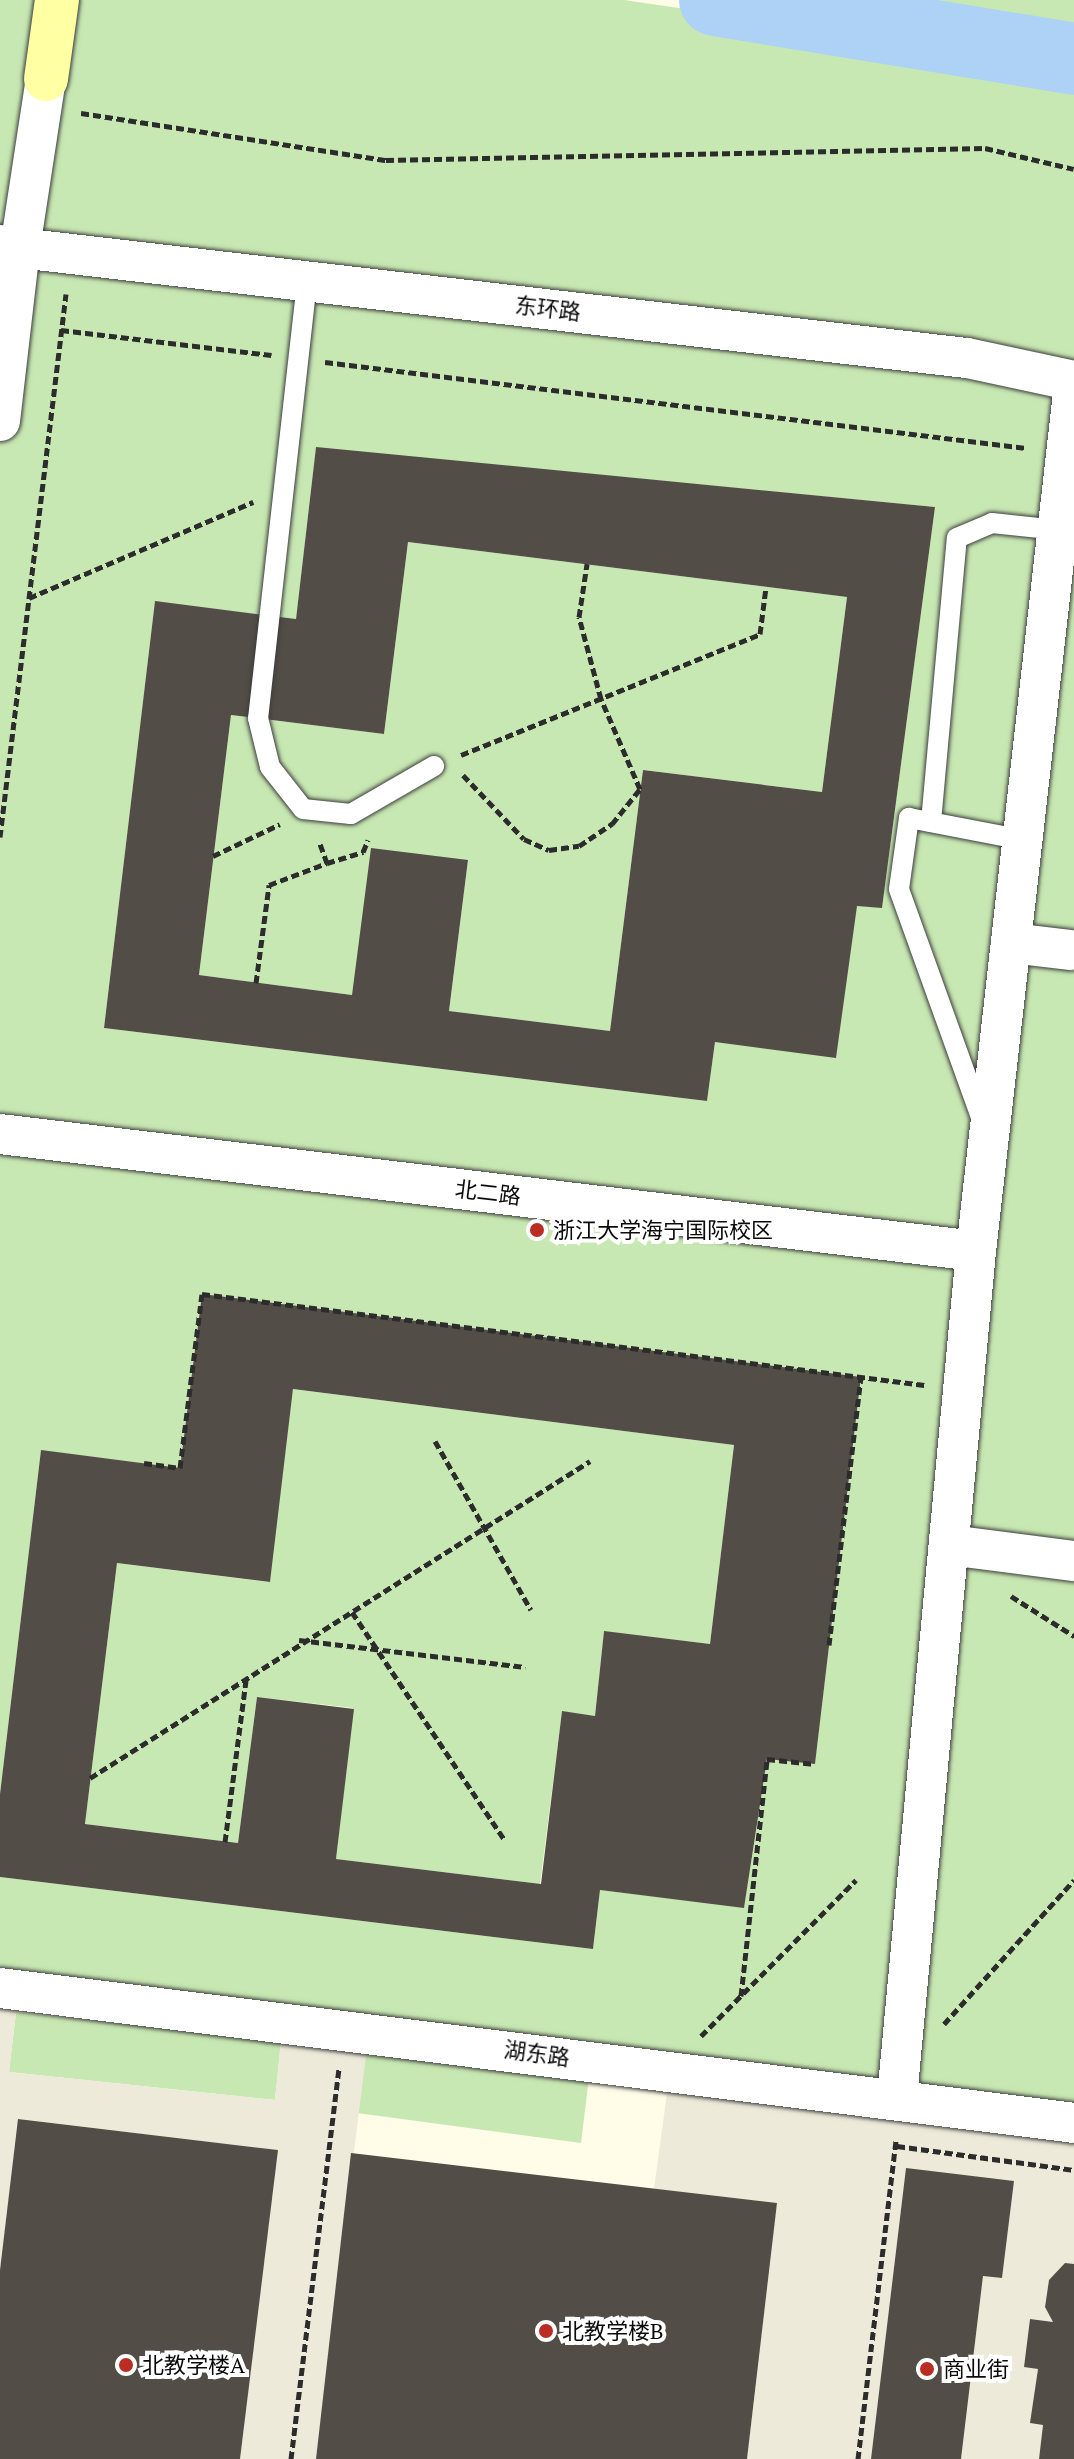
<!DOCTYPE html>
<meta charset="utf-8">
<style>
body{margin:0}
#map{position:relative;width:1074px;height:2459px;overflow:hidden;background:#fffde8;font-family:"PT Serif","Noto Sans SC",serif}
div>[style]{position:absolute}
.green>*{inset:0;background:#c8e8b3}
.plaza>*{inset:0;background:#edead9}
.river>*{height:72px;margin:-36px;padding:0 36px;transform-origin:36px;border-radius:36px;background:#add2f6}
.building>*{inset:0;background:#534d47}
.path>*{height:5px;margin-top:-2.5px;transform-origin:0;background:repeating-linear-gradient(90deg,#2c2c2c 0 8px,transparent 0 12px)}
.roads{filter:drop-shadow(0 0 2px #3d3d3d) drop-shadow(0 0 2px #3d3d3d)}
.lane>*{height:20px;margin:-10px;padding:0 10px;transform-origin:10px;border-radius:10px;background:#fff}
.street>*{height:40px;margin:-20px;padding:0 20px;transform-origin:20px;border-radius:20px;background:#fff}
.secondary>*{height:44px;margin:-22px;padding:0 22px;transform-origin:22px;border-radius:22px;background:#ffffa3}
.dots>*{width:22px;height:22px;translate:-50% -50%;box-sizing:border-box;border:4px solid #fff;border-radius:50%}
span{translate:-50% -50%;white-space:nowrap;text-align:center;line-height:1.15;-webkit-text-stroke:8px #fff;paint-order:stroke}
.street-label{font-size:22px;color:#0a0a0a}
.poi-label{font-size:22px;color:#0a0a0a}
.left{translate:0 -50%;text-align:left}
</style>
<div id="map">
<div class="green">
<div style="clip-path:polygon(evenodd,0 0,624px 0,1074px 66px,1074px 2123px,591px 2061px,581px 2143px,357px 2113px,368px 2034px,0 1989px,0 1877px,593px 1949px,600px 1890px,744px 1907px,767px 1759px,815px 1763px,861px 1378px,202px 1295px,180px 1468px,41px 1451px,0 1794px,0 0,316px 448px,935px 507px,882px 907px,857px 906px,715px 1042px,707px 1101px,104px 1028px,155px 602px,296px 619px,316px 448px)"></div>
<div style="clip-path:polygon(715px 0,1074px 0,1074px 59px,815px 13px)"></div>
<div style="clip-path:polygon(408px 542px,847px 597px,822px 792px,643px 770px,610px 1031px,449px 1011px,468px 860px,352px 995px,199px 975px,231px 715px,384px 734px)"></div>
<div style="clip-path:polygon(293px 1389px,734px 1445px,710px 1644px,604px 1632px,595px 1716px,562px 1712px,540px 1884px,336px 1859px,353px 1708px,257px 1697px,238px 1843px,85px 1824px,117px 1563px,269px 1582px)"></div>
<div style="clip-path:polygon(16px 2012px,281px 2041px,275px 2100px,9px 2072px)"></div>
</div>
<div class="plaza">
<div style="clip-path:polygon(evenodd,0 1988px,369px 2031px,316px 2459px,240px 2459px,277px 2150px,19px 2119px,0 2270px,0 1988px,16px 2012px,281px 2041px,275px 2100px,9px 2072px,16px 2012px)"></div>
<div style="clip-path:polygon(670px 2071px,1074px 2123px,1074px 2264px,1049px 2280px,1045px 2307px,1053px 2322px,1030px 2319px,1024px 2366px,1038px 2369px,1031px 2423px,1043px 2425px,1039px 2459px,961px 2459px,983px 2276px,1002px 2278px,1014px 2181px,906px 2169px,871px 2459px,747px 2459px,777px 2203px,654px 2189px)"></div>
</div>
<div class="river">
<div style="left:715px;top:0;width:364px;rotate:9.3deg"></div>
</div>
<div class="building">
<div style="clip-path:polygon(evenodd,316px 447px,935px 507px,882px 908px,857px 906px,836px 1058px,715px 1042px,707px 1101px,104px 1028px,155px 601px,296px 619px,316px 447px,408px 542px,847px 597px,822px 792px,643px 770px,610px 1031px,449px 1011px,468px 860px,371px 848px,352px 995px,199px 975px,231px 715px,384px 734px,408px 542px)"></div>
<div style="clip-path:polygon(evenodd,202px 1294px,861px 1377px,815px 1764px,767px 1759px,744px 1908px,600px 1890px,593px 1949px,0 1877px,0 1794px,41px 1450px,180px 1468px,202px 1294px,293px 1389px,734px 1445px,710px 1644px,604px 1631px,595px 1716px,562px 1711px,541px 1884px,336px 1859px,354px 1709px,257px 1697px,238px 1843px,85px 1824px,117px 1563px,270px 1582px,293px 1389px)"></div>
<div style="clip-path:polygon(18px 2119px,278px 2150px,240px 2459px,0 2459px,0 2270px)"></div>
<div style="clip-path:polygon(351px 2153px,777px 2203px,747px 2459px,316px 2459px)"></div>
<div style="clip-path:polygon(906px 2168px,1014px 2181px,1002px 2278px,983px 2276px,961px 2459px,871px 2459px)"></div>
<div style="clip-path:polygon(1065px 2263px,1074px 2264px,1074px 2459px,1039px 2459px,1043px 2425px,1030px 2423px,1038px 2369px,1024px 2367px,1030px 2319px,1053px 2322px,1045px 2307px,1049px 2280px)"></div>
</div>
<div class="path">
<div style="left:81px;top:113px;width:309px;rotate:8.8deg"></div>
<div style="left:386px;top:160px;width:599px;rotate:-1.15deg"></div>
<div style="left:985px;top:148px;width:91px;rotate:13.3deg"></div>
<div style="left:61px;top:330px;width:212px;rotate:6.8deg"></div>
<div style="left:325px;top:362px;width:706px;rotate:6.99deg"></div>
<div style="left:29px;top:598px;width:244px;rotate:-23.2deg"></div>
<div style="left:461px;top:755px;width:323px;rotate:-22deg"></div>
<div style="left:760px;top:634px;width:47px;rotate:-82.7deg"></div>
<div style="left:463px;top:775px;width:88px;rotate:46.4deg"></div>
<div style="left:524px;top:839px;width:27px;rotate:24deg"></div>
<div style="left:549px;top:850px;width:30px;rotate:-8deg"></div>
<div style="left:579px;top:846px;width:40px;rotate:-34deg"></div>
<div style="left:612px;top:824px;width:45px;rotate:-51.3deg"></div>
<div style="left:640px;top:789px;width:98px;rotate:-113.4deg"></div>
<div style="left:601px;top:699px;width:85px;rotate:-105deg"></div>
<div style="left:579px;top:617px;width:54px;rotate:-81.4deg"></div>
<div style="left:0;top:837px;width:547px;rotate:-83.07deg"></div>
<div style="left:213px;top:856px;width:74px;rotate:-25.5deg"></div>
<div style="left:327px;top:863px;width:38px;rotate:-17deg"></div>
<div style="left:363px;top:852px;width:13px;rotate:-67deg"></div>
<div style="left:256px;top:983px;width:99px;rotate:-82.4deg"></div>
<div style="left:269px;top:885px;width:62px;rotate:-20.8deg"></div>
<div style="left:327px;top:863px;width:23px;rotate:-110deg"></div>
<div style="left:435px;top:1441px;width:194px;rotate:60.4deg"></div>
<div style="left:144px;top:1463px;width:36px;rotate:8deg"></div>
<div style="left:180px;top:1468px;width:175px;rotate:-82.8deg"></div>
<div style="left:202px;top:1294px;width:728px;rotate:7.18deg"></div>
<div style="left:1011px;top:1596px;width:75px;rotate:32.4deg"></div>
<div style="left:352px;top:1612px;width:273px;rotate:56.2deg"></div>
<div style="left:299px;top:1640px;width:228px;rotate:6.8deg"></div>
<div style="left:829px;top:1645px;width:270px;rotate:-83.2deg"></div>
<div style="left:90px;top:1778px;width:592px;rotate:-32.37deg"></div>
<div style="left:225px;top:1842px;width:163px;rotate:-82.6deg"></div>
<div style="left:741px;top:1996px;width:238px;rotate:-83.7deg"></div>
<div style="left:767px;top:1759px;width:48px;rotate:5.9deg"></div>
<div style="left:944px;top:2024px;width:194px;rotate:-47.9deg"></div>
<div style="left:701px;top:2036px;width:220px;rotate:-45.2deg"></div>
<div style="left:897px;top:2146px;width:179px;rotate:7.7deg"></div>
<div style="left:291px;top:2459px;width:394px;rotate:-83deg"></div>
<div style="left:858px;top:2459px;width:323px;rotate:-83.2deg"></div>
</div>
<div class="roads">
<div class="lane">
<div style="left:307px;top:282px;width:439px;rotate:96.4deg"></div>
<div style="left:258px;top:718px;width:50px;rotate:76.2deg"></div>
<div style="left:270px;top:767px;width:53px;rotate:51.8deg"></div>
<div style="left:303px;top:809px;width:48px;rotate:5.9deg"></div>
<div style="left:351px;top:814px;width:96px;rotate:-30deg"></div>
<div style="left:931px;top:822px;width:285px;rotate:-84.8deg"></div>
<div style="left:957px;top:538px;width:38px;rotate:-23deg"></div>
<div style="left:992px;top:523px;width:65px;rotate:6.1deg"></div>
<div style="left:982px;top:1120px;width:245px;rotate:-109.8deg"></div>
<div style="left:899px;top:889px;width:72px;rotate:-82deg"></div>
<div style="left:909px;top:818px;width:116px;rotate:10.9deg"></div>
</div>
<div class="street">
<div style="left:0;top:245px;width:20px;rotate:9deg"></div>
<div style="left:20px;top:248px;width:171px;rotate:-81.3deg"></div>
<div style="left:0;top:421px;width:174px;rotate:-83.4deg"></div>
<div style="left:20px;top:248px;width:953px;rotate:6.63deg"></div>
<div style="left:967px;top:358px;width:109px;rotate:12.1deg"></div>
<div style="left:1011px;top:943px;width:60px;rotate:6.7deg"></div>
<div style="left:0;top:1134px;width:983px;rotate:6.84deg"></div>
<div style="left:949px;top:1545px;width:126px;rotate:7.3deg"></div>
<div style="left:0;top:1988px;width:1082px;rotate:7.16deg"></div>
<div style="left:897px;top:2098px;width:851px;rotate:-84.67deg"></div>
<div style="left:976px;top:1251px;width:873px;rotate:-83.55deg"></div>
</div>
<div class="secondary">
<div style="left:46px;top:79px;width:80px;rotate:-82.1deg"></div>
</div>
</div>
<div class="dots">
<div style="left:537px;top:1230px;background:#b92d23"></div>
<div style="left:546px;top:2331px;background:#b92d23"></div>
<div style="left:126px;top:2365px;background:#b92d23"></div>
<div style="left:927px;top:2369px;background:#b92d23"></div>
</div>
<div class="street-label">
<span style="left:548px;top:308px;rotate:7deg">东环路</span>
<span style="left:488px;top:1192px;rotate:7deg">北二路</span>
<span style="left:537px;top:2053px;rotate:8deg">湖东路</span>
</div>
<div class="poi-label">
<span class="left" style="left:553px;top:1230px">浙江大学海宁国际校区</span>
<span class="left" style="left:562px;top:2331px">北教学楼B</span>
<span class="left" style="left:142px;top:2365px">北教学楼A</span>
<span class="left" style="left:943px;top:2369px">商业街</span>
</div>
</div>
